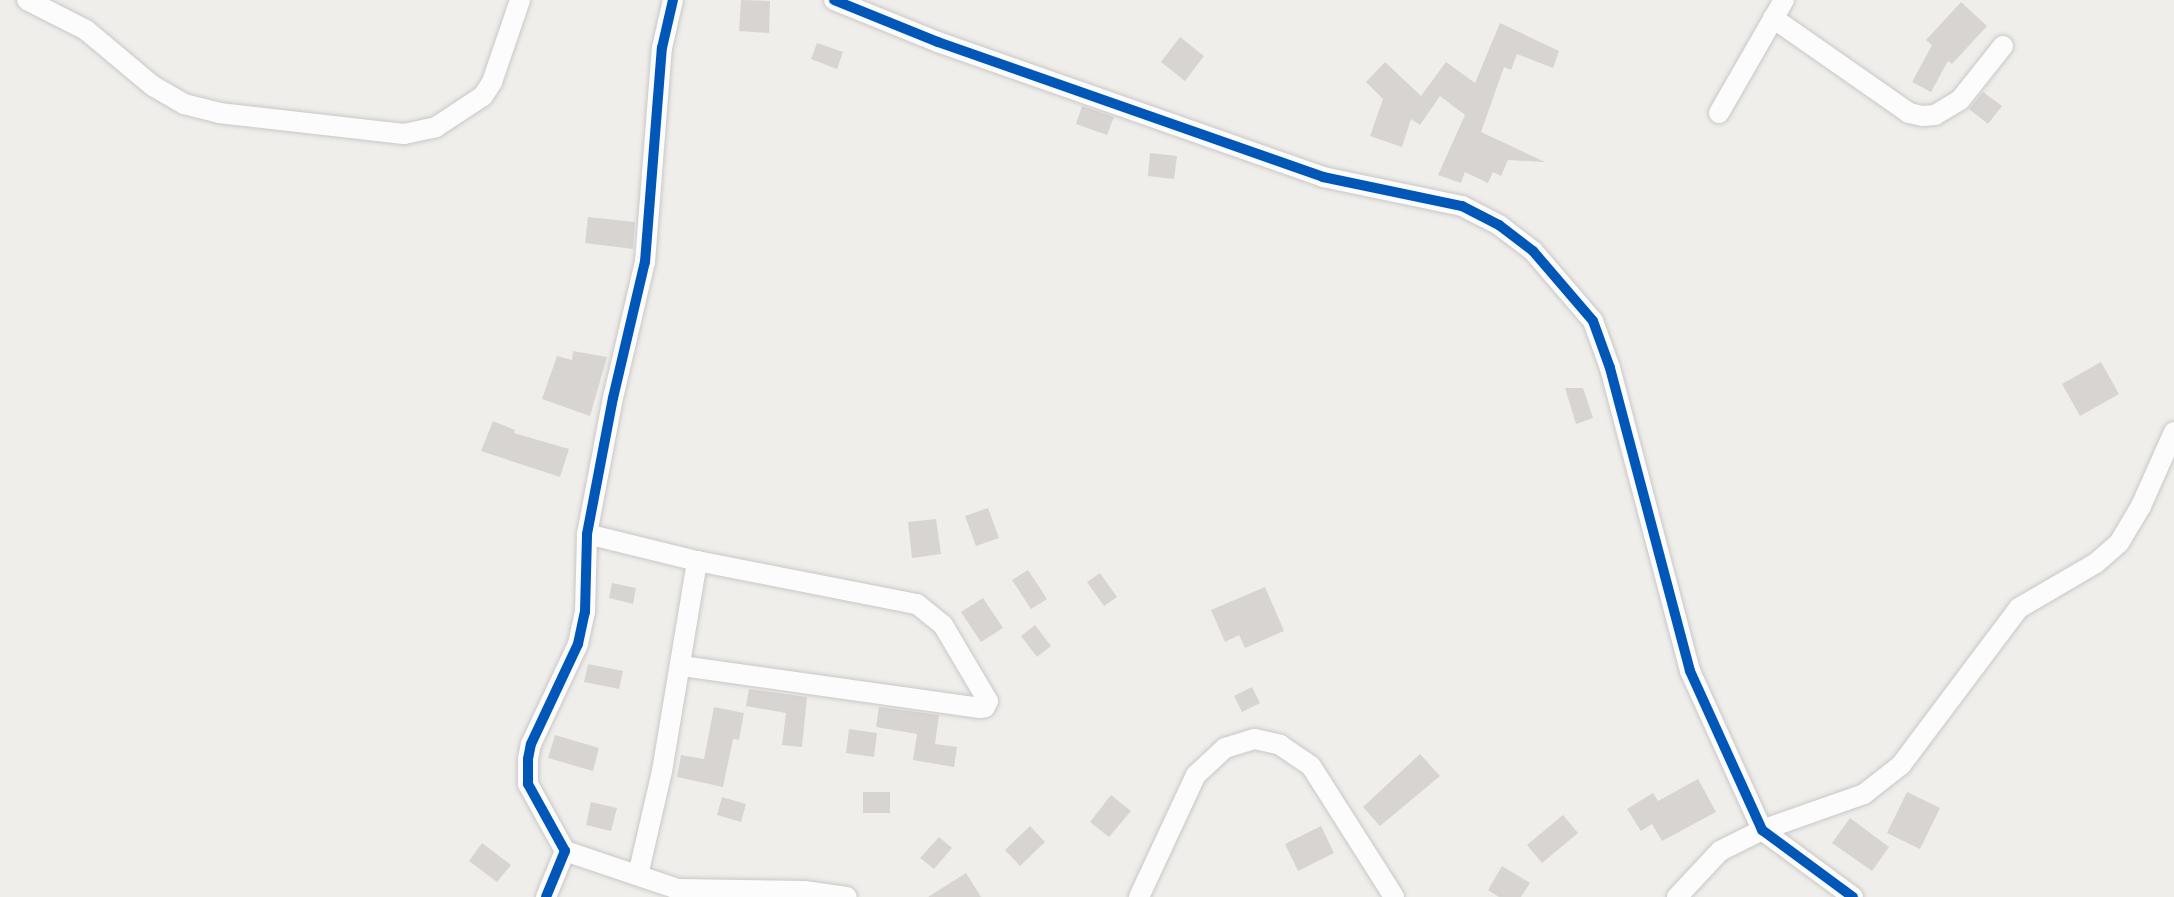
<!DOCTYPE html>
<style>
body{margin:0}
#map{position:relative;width:2174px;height:897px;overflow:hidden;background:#f0eeeb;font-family:"Work Sans",sans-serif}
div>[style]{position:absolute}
.building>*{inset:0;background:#d7d4d2}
.roads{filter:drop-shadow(0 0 2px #c9c8c7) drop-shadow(0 0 2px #c9c8c7)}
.minor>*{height:20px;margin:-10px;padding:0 10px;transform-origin:10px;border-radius:10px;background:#fdfcfc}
.cycleway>*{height:10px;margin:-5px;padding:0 5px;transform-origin:5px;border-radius:5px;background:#0057b8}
span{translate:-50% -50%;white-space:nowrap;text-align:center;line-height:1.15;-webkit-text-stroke:6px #fff;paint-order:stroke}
</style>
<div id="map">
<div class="building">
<div style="clip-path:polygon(741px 0,770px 1px,769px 33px,739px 31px)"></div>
<div style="clip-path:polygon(1961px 2px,1987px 26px,1952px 64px,1948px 61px,1931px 92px,1912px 82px,1932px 45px,1926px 40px)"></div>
<div style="clip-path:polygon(1500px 23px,1559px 51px,1553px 68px,1517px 54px,1511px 70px,1504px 67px,1481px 132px,1545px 162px,1508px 160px,1501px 176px,1493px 172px,1488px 183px,1465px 172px,1461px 183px,1438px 175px,1465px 115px,1440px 96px,1420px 125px,1411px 119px,1402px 147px,1370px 136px,1383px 99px,1366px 82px,1385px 62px,1421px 96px,1446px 62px,1475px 83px)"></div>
<div style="clip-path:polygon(1180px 37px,1204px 56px,1185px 81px,1161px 62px)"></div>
<div style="clip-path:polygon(817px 43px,843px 52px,837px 69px,811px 59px)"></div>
<div style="clip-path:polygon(1983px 92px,2002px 106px,1988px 124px,1969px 109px)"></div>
<div style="clip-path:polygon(1082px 106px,1114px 117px,1107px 135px,1076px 124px)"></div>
<div style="clip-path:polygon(1150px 153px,1177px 156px,1174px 179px,1148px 176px)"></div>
<div style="clip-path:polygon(588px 217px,635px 222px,633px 249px,585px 243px)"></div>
<div style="clip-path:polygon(573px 351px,607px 357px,590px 416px,542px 399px,557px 356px,572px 360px)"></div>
<div style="clip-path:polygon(2101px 362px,2119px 394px,2080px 416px,2062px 384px)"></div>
<div style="clip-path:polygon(1565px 388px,1583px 388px,1593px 418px,1576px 424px)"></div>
<div style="clip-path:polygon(493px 421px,515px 430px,514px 433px,569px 449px,560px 477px,481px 451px)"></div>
<div style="clip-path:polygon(988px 508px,999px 538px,976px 546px,965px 516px)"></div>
<div style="clip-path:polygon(936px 519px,941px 554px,912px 558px,908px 522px)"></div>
<div style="clip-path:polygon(1028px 570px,1047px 599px,1031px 609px,1012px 580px)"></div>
<div style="clip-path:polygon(1100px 573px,1117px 597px,1104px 606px,1087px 582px)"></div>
<div style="clip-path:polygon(612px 583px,636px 588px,633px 604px,609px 598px)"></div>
<div style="clip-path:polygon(1265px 587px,1284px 631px,1245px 648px,1239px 635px,1225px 642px,1211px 610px)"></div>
<div style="clip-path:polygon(983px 598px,1003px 628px,981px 642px,961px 612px)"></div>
<div style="clip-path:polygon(1035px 625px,1051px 646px,1037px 657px,1021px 636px)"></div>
<div style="clip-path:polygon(588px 664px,623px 671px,619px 689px,584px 682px)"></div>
<div style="clip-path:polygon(1252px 687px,1260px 703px,1242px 712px,1234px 696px)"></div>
<div style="clip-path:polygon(749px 689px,807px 697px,802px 747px,782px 745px,786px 713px,746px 706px)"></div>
<div style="clip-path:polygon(714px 707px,744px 713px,739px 740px,733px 739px,723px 787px,677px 777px,681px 755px,704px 759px)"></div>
<div style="clip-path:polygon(879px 707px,939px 715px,935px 744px,957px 747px,954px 767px,913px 760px,917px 734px,876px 727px)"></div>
<div style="clip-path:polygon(849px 729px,877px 733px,874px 757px,846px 753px)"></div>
<div style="clip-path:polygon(555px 735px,599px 748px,593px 771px,548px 758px)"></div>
<div style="clip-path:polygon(1420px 754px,1440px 776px,1380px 826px,1363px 807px)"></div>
<div style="clip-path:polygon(1698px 779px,1716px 812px,1662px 841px,1652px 824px,1641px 831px,1627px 809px,1653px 793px,1658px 801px)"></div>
<div style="clip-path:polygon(863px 792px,890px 792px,890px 813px,863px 813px)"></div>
<div style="clip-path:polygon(1907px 792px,1940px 808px,1920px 849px,1887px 833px)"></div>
<div style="clip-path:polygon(1111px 795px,1131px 811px,1109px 837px,1090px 822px)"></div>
<div style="clip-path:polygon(722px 797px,746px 804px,741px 822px,717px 815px)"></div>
<div style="clip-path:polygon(591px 802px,617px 808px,611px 831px,586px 825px)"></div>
<div style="clip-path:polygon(1563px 815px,1578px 833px,1542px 863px,1527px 845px)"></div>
<div style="clip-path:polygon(1850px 818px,1889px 847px,1872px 871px,1832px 843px)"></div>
<div style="clip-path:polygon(1030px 826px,1045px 842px,1020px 866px,1005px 850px)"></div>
<div style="clip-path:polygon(1321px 826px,1334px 853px,1298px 871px,1285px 844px)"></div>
<div style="clip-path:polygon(939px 837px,952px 848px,934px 869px,920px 858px)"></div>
<div style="clip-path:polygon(482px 843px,511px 865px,497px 882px,469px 861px)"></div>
<div style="clip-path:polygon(1502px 866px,1530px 883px,1521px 897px,1499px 897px,1488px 890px)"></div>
<div style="clip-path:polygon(966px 873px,981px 897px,928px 897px)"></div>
</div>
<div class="roads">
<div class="minor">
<div style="left:27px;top:0;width:66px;rotate:27deg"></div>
<div style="left:86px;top:30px;width:87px;rotate:39.9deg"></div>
<div style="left:153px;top:86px;width:36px;rotate:30deg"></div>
<div style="left:184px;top:104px;width:36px;rotate:14deg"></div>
<div style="left:219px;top:113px;width:186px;rotate:6.5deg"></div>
<div style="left:404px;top:134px;width:33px;rotate:-12deg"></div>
<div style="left:436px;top:127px;width:56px;rotate:-33.4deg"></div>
<div style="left:483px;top:96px;width:17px;rotate:-57deg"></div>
<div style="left:492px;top:82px;width:87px;rotate:-71.1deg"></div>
<div style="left:834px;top:0;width:112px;rotate:22deg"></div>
<div style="left:938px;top:42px;width:408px;rotate:19.3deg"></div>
<div style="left:1323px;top:177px;width:142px;rotate:11.8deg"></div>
<div style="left:1462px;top:206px;width:42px;rotate:27.2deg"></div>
<div style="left:1499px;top:225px;width:43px;rotate:37.4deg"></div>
<div style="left:1533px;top:251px;width:92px;rotate:49.4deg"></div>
<div style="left:1593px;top:321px;width:50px;rotate:70.1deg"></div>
<div style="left:1610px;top:368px;width:313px;rotate:75.2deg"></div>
<div style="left:1690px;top:671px;width:175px;rotate:65.6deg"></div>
<div style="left:1762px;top:830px;width:113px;rotate:36.4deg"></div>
<div style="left:1773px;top:18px;width:166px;rotate:34.9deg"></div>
<div style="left:1909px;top:113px;width:14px;rotate:12deg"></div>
<div style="left:1923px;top:116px;width:12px;rotate:-5deg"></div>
<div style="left:1935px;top:115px;width:29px;rotate:-31deg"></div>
<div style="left:1960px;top:100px;width:69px;rotate:-51.5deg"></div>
<div style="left:1719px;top:113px;width:130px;rotate:-60.1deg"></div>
<div style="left:587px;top:534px;width:113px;rotate:13.8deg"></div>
<div style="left:697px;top:561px;width:224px;rotate:11.1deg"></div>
<div style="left:917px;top:604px;width:33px;rotate:39deg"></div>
<div style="left:943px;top:625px;width:88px;rotate:59.4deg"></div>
<div style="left:988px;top:701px;width:7px;rotate:117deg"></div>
<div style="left:985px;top:707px;width:5px;rotate:169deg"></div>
<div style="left:980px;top:708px;width:302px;rotate:-172deg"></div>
<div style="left:565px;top:851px;width:119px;rotate:18.6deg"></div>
<div style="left:678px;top:889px;width:126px;rotate:0.9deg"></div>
<div style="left:804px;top:891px;width:43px;rotate:7.9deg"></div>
<div style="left:638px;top:875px;width:107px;rotate:-77deg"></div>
<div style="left:662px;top:771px;width:213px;rotate:-80.5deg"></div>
<div style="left:546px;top:897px;width:50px;rotate:-67.6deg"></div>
<div style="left:565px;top:851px;width:77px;rotate:-118.9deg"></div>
<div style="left:528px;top:784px;width:25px;rotate:-90deg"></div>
<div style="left:528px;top:759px;width:15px;rotate:-79deg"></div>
<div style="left:531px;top:744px;width:110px;rotate:-64.8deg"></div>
<div style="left:578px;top:644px;width:33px;rotate:-78deg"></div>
<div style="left:585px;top:612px;width:78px;rotate:-88.5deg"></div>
<div style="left:587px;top:534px;width:138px;rotate:-79.2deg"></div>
<div style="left:613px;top:398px;width:140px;rotate:-76.8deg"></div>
<div style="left:645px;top:262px;width:215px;rotate:-85.5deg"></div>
<div style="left:662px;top:48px;width:49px;rotate:-77.1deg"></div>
<div style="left:1139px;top:897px;width:135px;rotate:-65deg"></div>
<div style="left:1196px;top:775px;width:40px;rotate:-43deg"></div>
<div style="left:1225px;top:748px;width:31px;rotate:-17deg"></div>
<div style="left:1255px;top:739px;width:26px;rotate:13deg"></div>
<div style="left:1280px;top:745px;width:37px;rotate:34deg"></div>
<div style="left:1311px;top:766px;width:155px;rotate:57.6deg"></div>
<div style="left:1677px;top:897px;width:63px;rotate:-46.9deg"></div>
<div style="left:1720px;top:851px;width:47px;rotate:-26.6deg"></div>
<div style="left:1762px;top:830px;width:108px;rotate:-19.4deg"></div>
<div style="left:1864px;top:794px;width:47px;rotate:-38.1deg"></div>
<div style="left:1901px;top:765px;width:196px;rotate:-53.1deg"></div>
<div style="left:2019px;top:608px;width:89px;rotate:-30.3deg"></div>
<div style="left:2096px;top:563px;width:30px;rotate:-41deg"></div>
<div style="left:2119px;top:543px;width:43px;rotate:-59.3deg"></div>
<div style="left:2141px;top:506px;width:81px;rotate:-66deg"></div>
</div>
</div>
<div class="cycleway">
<div style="left:834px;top:0;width:112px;rotate:22deg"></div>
<div style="left:938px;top:42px;width:408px;rotate:19.3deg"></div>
<div style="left:1323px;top:177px;width:142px;rotate:11.8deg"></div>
<div style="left:1462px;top:206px;width:42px;rotate:27.2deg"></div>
<div style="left:1499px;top:225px;width:43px;rotate:37.4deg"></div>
<div style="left:1533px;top:251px;width:92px;rotate:49.4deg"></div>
<div style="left:1593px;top:321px;width:50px;rotate:70.1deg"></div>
<div style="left:1610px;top:368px;width:313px;rotate:75.2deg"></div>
<div style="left:1690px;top:671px;width:175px;rotate:65.6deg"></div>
<div style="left:1762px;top:830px;width:113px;rotate:36.4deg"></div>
<div style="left:546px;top:897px;width:50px;rotate:-67.6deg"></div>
<div style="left:565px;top:851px;width:77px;rotate:-118.9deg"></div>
<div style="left:528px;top:784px;width:25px;rotate:-90deg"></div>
<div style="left:528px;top:759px;width:15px;rotate:-79deg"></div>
<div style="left:531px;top:744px;width:110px;rotate:-64.8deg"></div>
<div style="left:578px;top:644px;width:33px;rotate:-78deg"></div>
<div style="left:585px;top:612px;width:78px;rotate:-88.5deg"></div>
<div style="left:587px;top:534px;width:138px;rotate:-79.2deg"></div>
<div style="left:613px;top:398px;width:140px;rotate:-76.8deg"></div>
<div style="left:645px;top:262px;width:215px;rotate:-85.5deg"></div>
<div style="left:662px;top:48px;width:49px;rotate:-77.1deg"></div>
</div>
</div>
